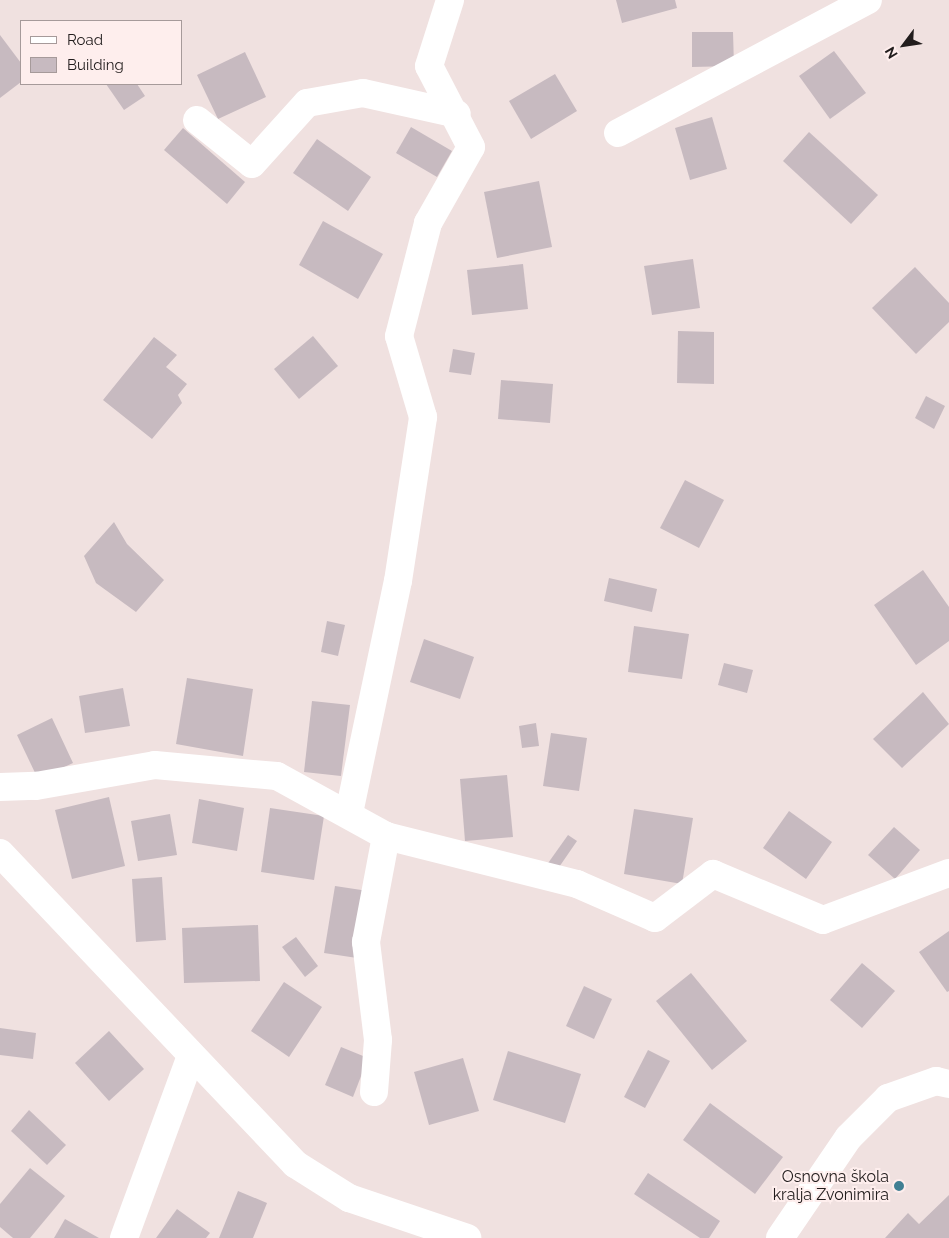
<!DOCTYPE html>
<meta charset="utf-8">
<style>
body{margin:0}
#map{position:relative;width:949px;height:1238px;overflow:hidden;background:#f0e1e0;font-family:Raleway,sans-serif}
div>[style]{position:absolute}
.building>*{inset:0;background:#c7bac0}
.minor>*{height:28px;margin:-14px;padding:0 14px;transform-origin:14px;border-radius:14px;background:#fff}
.dots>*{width:14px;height:14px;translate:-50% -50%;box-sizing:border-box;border:2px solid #feeeed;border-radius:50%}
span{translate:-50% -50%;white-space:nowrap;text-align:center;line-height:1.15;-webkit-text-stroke:4px #feeeed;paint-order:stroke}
.poi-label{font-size:16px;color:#221d1d}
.right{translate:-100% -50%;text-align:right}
.legend{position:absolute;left:20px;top:20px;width:162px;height:65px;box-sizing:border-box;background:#feeeed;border:1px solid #a69a9a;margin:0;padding:6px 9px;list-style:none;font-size:15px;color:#221d1d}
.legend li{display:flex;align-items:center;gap:10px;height:25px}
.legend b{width:25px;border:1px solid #a69a9a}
.north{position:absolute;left:879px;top:20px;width:50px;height:50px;-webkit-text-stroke:4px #feeeed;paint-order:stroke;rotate:239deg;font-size:14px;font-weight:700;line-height:20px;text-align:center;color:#221d1d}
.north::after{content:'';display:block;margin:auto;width:18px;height:22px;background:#221d1d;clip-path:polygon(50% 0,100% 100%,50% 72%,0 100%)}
</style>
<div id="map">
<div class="building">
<div style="clip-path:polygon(616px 0,675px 0,677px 8px,622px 23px)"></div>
<div style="clip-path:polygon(692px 32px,733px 32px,734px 66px,692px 67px)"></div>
<div style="clip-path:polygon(0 35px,21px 63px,21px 82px,0 98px)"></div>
<div style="clip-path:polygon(834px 51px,866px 93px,830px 119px,799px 76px)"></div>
<div style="clip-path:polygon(245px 52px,266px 97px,218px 119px,197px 75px)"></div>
<div style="clip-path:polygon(555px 74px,577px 111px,531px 139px,509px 101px)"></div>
<div style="clip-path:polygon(106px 84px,137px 84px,145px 96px,124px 110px)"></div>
<div style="clip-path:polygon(712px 117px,727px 169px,690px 180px,675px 128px)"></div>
<div style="clip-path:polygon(411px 127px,452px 151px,437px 177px,396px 153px)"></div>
<div style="clip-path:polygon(183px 128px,245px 182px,227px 204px,164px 150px)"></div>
<div style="clip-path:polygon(809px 132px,878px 195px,851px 224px,783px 161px)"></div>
<div style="clip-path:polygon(317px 139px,371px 177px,348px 211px,293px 173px)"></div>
<div style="clip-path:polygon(539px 181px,552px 247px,497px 258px,484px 192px)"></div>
<div style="clip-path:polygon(323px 221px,383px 254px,358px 299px,299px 265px)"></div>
<div style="clip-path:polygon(693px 259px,700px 308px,652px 315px,644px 266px)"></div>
<div style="clip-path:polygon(523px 264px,528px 309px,472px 315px,467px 270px)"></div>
<div style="clip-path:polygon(915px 267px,949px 303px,949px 322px,916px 354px,872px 308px)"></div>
<div style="clip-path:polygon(678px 331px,714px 332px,714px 384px,677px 383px)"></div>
<div style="clip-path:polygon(313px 336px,338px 366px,299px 399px,274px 369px)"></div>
<div style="clip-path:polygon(154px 337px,177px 355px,166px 367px,187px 384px,178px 395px,182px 403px,152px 439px,103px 400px)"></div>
<div style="clip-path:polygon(453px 349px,475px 353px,471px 375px,449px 372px)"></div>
<div style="clip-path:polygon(501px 380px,553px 384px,550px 423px,498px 419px)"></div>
<div style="clip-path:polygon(926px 396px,945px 406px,934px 429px,915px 418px)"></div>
<div style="clip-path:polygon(685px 480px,724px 500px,699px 548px,660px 528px)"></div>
<div style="clip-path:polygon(114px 522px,127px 544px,164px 580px,136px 612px,96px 583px,84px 556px)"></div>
<div style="clip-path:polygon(923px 570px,949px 607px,949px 641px,916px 665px,874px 605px)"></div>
<div style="clip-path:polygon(609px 578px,657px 589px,652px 612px,604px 601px)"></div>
<div style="clip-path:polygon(327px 621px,345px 625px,338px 656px,321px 652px)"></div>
<div style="clip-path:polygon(634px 626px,689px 634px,682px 679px,628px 672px)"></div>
<div style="clip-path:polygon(424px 639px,474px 657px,460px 699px,410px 682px)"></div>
<div style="clip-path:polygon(724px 663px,753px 670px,747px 693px,718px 685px)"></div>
<div style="clip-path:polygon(187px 678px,253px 689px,243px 756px,176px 744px)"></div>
<div style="clip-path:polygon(123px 688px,130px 726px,85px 733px,79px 696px)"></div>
<div style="clip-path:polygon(923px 692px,949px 724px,902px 768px,873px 739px)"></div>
<div style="clip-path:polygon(312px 701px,350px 705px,341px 776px,304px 772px)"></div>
<div style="clip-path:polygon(52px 718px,73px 763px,38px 779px,17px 735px)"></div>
<div style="clip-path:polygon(536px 723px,539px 746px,522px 748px,519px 726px)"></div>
<div style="clip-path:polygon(551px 733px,587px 738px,579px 791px,543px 786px)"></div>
<div style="clip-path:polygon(507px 775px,513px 837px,465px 841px,460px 779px)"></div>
<div style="clip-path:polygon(109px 797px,125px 866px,72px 879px,55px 810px)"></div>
<div style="clip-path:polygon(199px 799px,244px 808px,237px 851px,192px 843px)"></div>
<div style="clip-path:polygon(270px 808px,324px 816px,314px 880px,261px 872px)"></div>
<div style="clip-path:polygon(634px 809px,693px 818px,682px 884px,624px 874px)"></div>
<div style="clip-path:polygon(789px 811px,832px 842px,806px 879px,763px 848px)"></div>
<div style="clip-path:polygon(170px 814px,177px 855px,138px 861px,131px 821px)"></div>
<div style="clip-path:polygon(894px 827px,920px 850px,895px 879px,868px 855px)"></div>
<div style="clip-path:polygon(568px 835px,577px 841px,555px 873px,546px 866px)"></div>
<div style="clip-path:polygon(162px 877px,166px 940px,136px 942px,132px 879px)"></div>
<div style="clip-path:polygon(335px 886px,368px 891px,357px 958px,324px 953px)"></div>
<div style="clip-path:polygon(258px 925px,260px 981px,184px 983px,182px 928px)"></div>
<div style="clip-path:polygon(949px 931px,949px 991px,947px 992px,919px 952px)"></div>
<div style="clip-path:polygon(296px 937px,318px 966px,305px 977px,282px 947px)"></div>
<div style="clip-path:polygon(862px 963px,895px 991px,862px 1028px,830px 1000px)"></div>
<div style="clip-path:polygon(691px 973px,747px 1041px,712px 1070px,656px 1001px)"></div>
<div style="clip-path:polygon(284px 982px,322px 1007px,289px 1057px,251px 1031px)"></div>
<div style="clip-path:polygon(584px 986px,612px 999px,594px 1039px,566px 1026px)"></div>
<div style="clip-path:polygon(0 1028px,36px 1033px,33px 1059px,0 1055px)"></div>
<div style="clip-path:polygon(109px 1031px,144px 1069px,109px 1101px,75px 1063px)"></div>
<div style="clip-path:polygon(341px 1047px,368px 1058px,353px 1097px,325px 1085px)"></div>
<div style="clip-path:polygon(648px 1050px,670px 1061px,645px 1108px,624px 1097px)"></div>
<div style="clip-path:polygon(508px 1051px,581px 1074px,565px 1123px,493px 1100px)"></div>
<div style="clip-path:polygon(463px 1058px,479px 1111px,429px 1125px,414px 1072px)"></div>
<div style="clip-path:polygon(710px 1103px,783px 1157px,755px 1194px,683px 1140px)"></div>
<div style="clip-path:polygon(29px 1110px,66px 1145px,47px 1165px,11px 1131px)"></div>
<div style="clip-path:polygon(30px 1168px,65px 1196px,30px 1238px,13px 1238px,0 1227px,0 1204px)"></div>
<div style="clip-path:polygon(648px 1173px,720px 1221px,709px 1238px,700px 1238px,634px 1194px)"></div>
<div style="clip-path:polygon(238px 1191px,267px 1203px,253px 1238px,219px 1238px)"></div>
<div style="clip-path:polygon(949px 1195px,949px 1238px,885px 1238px,908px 1213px,919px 1224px)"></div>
<div style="clip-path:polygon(177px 1209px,210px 1233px,206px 1238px,156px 1238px)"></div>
<div style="clip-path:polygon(65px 1219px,99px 1238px,54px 1238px)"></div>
</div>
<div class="minor">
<div style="left:197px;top:120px;width:70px;rotate:38.7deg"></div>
<div style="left:252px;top:164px;width:82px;rotate:-48deg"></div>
<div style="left:307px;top:103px;width:57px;rotate:-10.1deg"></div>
<div style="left:363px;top:93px;width:96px;rotate:12.6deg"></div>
<div style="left:618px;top:133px;width:283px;rotate:-28deg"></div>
<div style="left:0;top:787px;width:36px;rotate:-2deg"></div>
<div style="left:36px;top:786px;width:121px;rotate:-10deg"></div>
<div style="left:155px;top:765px;width:122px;rotate:5.2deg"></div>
<div style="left:277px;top:776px;width:124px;rotate:28.8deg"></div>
<div style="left:386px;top:836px;width:197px;rotate:14.1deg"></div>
<div style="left:577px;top:884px;width:85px;rotate:23.6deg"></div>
<div style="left:655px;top:918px;width:73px;rotate:-37.2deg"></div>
<div style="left:713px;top:874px;width:119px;rotate:22.7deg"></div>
<div style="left:823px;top:920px;width:134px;rotate:-20.5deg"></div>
<div style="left:349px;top:813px;width:237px;rotate:-78.1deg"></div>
<div style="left:398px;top:581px;width:166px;rotate:-81.3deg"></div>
<div style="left:423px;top:417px;width:84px;rotate:-106.5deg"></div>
<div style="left:399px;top:336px;width:117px;rotate:-75.6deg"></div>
<div style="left:428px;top:223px;width:87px;rotate:-60.5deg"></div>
<div style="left:471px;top:147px;width:91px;rotate:-117.4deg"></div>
<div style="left:429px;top:66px;width:69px;rotate:-72.3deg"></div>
<div style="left:0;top:853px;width:429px;rotate:46.5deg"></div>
<div style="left:295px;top:1164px;width:64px;rotate:32.2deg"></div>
<div style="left:349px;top:1198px;width:125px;rotate:18.7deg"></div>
<div style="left:374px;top:1092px;width:52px;rotate:-85.6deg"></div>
<div style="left:378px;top:1040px;width:99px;rotate:-97deg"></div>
<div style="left:366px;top:942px;width:108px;rotate:-79.3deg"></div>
<div style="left:124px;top:1238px;width:194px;rotate:-69.8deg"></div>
<div style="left:780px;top:1238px;width:122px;rotate:-55.7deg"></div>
<div style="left:849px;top:1137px;width:55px;rotate:-45deg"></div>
<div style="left:888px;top:1098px;width:51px;rotate:-19.5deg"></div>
<div style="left:936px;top:1081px;width:13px;rotate:13deg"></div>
</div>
<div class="dots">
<div style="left:899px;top:1186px;background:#407f93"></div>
</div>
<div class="poi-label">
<span class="right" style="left:889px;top:1186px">Osnovna škola<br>kralja Zvonimira</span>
</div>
<ul class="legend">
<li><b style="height:6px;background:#fff"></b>Road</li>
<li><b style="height:14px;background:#c7bac0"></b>Building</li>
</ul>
<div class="north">N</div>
</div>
